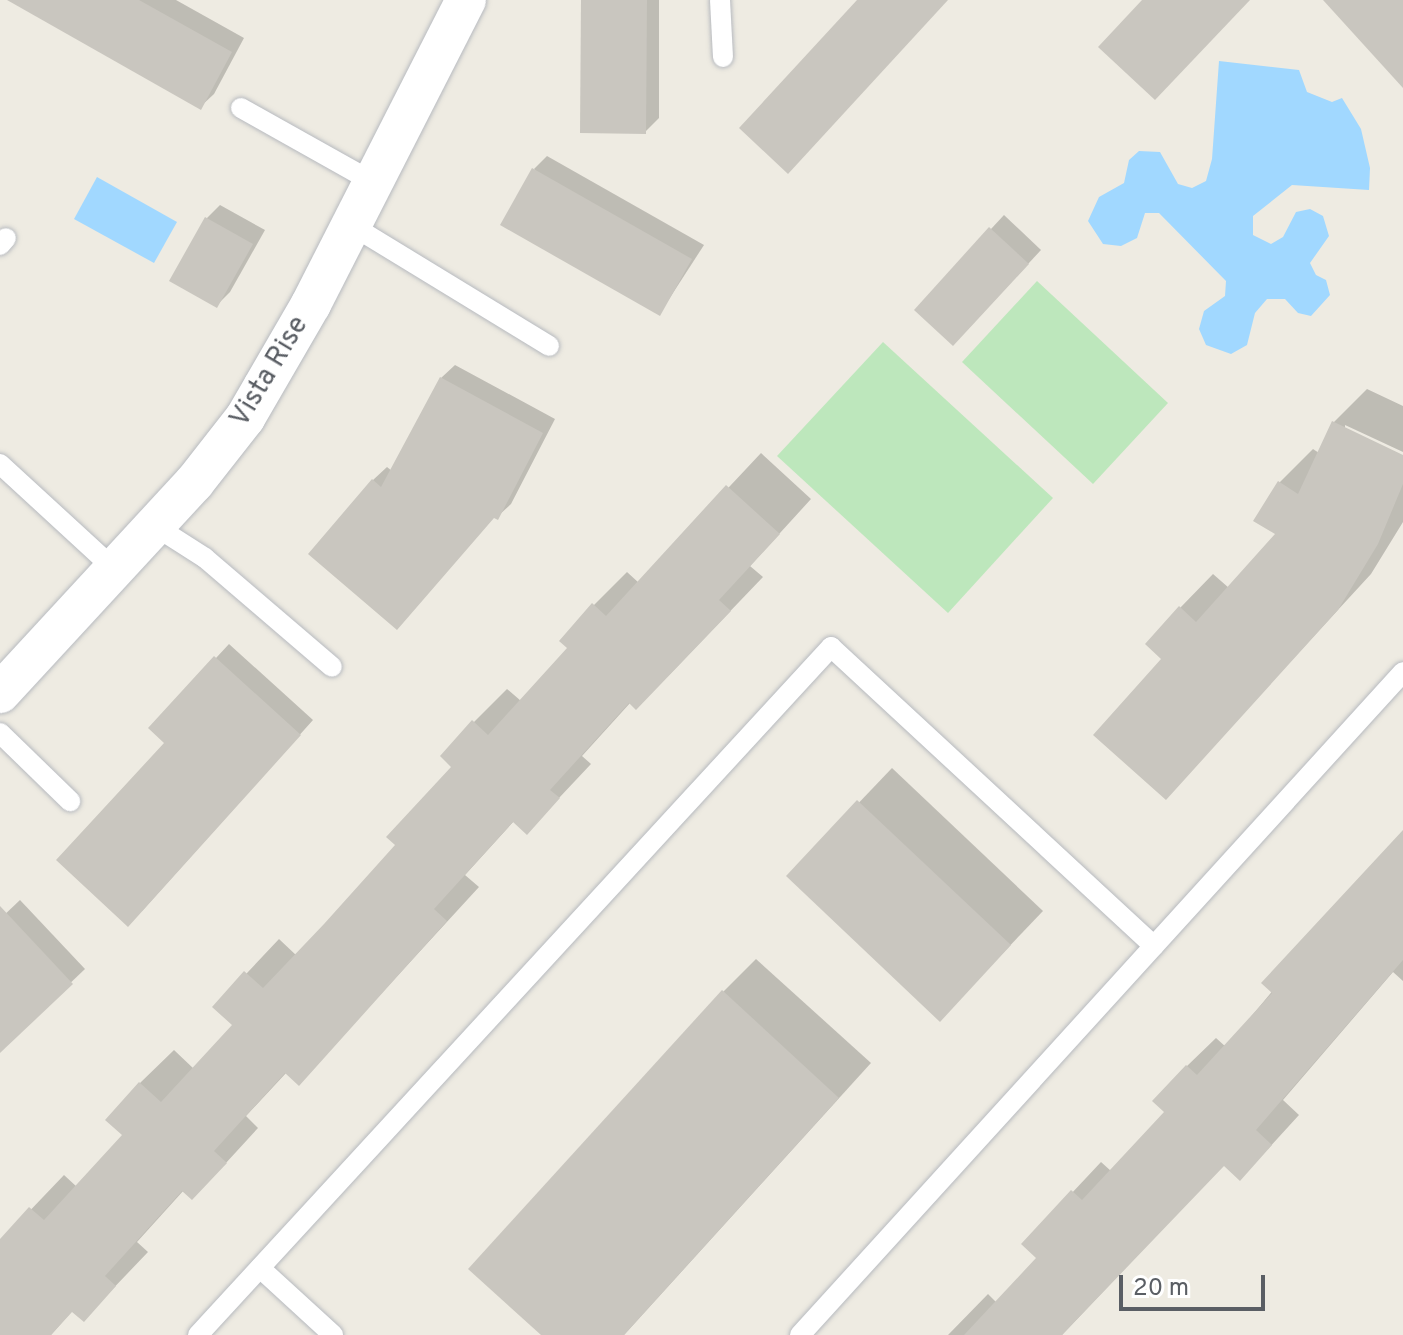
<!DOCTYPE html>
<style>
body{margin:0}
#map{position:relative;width:1403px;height:1335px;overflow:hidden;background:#eeebe2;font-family:Overpass,sans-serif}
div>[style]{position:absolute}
.green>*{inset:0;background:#bde7bc}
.water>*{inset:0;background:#a1d8ff}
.shadow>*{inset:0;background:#0003}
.building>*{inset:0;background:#c9c6bf}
.roads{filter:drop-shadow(0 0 2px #b7babf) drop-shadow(0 0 2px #b7babf)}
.lane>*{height:20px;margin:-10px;padding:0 10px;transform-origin:10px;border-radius:10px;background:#fff}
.street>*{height:40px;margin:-20px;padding:0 20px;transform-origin:20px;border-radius:20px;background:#fff}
span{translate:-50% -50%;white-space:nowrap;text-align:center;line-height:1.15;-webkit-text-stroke:6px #fff;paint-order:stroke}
.street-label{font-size:28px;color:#5a5e64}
.scale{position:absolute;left:1119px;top:1275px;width:146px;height:36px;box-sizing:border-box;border:4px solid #5a5e64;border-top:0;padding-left:10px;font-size:24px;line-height:28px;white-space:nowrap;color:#5a5e64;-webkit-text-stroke:6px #fff;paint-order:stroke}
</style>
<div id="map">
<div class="green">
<div style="clip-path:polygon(1037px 281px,1168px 403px,1093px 484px,962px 362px)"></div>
<div style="clip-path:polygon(883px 342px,1053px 498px,948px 613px,777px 456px)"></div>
</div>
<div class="water">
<div style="clip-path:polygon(1219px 61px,1299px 70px,1307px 92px,1332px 102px,1342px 98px,1361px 129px,1370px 168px,1369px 190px,1292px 185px,1253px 216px,1253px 235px,1271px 244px,1283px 237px,1296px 212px,1310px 209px,1323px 216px,1329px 236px,1310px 263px,1316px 275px,1326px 280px,1330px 295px,1311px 316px,1298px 313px,1285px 299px,1267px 299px,1255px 313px,1247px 345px,1231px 354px,1206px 345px,1199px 329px,1204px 311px,1225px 296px,1226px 281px,1159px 213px,1145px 213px,1137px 238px,1121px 246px,1103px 244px,1088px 221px,1099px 197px,1124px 183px,1129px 160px,1139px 151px,1160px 152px,1178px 184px,1192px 188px,1206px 181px,1212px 159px)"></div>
<div style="clip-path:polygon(97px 177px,177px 222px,154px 263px,74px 219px)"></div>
</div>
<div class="shadow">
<div style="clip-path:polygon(53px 0,176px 0,244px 38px,214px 94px,200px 107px)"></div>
<div style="clip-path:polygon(583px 0,659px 0,659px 118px,645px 132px)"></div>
<div style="clip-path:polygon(547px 156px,704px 245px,660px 313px,534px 169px)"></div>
<div style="clip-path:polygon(220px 205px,265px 230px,230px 292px,217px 305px,207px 218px)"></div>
<div style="clip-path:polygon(1004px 215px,1041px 250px,967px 330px,991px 229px)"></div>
<div style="clip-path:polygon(455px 365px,555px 419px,511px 504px,497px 517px,311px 554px,373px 480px,387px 467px,392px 471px,441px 378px)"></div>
<div style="clip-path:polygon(1367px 389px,1403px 406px,1403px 452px,1345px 425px,1345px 429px,1403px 457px,1403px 522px,1371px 574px,1166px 797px,1164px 659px,1180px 608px,1213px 574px,1229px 588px,1278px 534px,1280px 482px,1313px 449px,1319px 453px,1334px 422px)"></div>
<div style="clip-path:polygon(761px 453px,811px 499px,750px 566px,763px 577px,670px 674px,631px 702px,582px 756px,591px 764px,527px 832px,514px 821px,465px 875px,479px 887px,299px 1083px,287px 1072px,246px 1116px,258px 1128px,225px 1164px,184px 1190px,137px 1242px,148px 1252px,84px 1319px,73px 1310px,51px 1335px,0 1335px,0 1242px,64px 1175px,77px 1187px,125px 1135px,140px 1083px,174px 1050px,194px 1069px,235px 1025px,215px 1007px,279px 939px,297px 956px,398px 845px,454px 766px,474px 722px,507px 689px,521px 701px,570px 648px,594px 605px,627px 572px,639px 583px)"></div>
<div style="clip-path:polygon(229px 644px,313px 720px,142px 911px,166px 743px,151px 728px)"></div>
<div style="clip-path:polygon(892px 768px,1043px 911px,940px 1019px,789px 876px)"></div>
<div style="clip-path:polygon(1403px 833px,1403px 981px,1393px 972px,1283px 1100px,1299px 1115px,1268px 1149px,1224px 1164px,1062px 1335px,948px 1335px,988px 1294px,997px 1303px,1039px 1258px,1024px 1244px,1101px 1162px,1111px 1171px,1167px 1112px,1187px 1066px,1216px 1038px,1226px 1047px)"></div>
<div style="clip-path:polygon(20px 900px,85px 969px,0 1050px,0 919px)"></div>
<div style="clip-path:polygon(756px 959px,871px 1063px,624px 1335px,544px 1335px,723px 992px)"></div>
</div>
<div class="building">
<div style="clip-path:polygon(7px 0,139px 0,232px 52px,201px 110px)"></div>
<div style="clip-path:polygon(581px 0,647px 0,646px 134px,580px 133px)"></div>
<div style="clip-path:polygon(857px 0,948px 0,788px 174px,739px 128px)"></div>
<div style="clip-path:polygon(1142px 0,1250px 0,1155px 100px,1098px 47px)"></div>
<div style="clip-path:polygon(1323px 0,1403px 0,1403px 88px)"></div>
<div style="clip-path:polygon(532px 168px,692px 259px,660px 316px,500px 225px)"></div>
<div style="clip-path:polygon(205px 217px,253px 244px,217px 308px,169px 281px)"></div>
<div style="clip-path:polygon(989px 227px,1029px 264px,953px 346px,914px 310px)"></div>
<div style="clip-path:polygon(440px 377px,543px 433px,498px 520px,494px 518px,397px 630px,308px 554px,372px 479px,381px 487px)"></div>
<div style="clip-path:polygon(1332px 421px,1403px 455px,1403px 484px,1378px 544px,1338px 610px,1166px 800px,1093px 735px,1161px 659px,1145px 644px,1179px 606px,1196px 622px,1275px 534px,1253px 521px,1278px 481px,1298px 494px)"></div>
<div style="clip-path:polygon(726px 485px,780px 534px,719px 600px,731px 611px,636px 710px,629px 703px,550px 790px,560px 798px,527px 835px,513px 822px,434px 909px,447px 921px,299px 1086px,285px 1073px,214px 1151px,227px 1163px,192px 1200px,182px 1191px,105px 1276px,116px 1286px,84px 1322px,72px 1312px,51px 1335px,0 1335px,0 1239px,29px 1207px,44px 1220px,122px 1135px,105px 1120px,139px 1082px,161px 1102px,232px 1025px,212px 1007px,244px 971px,263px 988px,324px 924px,395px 845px,386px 837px,451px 767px,440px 756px,472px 720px,488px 735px,567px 648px,559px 641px,592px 603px,606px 616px)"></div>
<div style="clip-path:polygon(214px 656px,301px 735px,128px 927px,56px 860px,164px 743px,148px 728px)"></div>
<div style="clip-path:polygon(857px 800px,1011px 945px,940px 1022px,786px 876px)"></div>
<div style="clip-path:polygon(1403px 830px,1403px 960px,1256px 1130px,1272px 1145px,1240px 1181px,1224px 1166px,1062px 1335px,964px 1335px,1036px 1258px,1021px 1244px,1071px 1190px,1082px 1200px,1164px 1112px,1152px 1101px,1186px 1065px,1197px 1075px,1272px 993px,1261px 983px)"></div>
<div style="clip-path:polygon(0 906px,73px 984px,0 1053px)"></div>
<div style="clip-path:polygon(722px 990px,839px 1098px,624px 1335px,541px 1335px,468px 1269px)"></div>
</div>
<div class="roads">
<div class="lane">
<div style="left:720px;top:0;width:57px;rotate:87deg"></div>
<div style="left:241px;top:108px;width:151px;rotate:29.3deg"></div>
<div style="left:351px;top:225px;width:232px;rotate:31.4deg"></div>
<div style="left:0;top:245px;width:9px;rotate:-49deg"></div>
<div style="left:0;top:464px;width:155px;rotate:42.6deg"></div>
<div style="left:155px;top:526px;width:59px;rotate:32.6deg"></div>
<div style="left:205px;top:558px;width:167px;rotate:40.6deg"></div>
<div style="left:0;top:733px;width:98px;rotate:44.2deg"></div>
<div style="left:260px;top:1268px;width:99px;rotate:42.5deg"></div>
<div style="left:198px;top:1335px;width:935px;rotate:-47.38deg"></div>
<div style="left:831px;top:647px;width:440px;rotate:42.8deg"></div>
<div style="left:800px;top:1335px;width:896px;rotate:-47.71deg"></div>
</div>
<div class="street">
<div style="left:0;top:693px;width:286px;rotate:-47.3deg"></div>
<div style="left:194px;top:483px;width:83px;rotate:-51.9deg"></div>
<div style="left:245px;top:418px;width:132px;rotate:-59.9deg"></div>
<div style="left:311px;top:304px;width:341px;rotate:-63deg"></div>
</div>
</div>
<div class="street-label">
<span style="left:270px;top:372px;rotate:-59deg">Vista Rise</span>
</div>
<div class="scale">20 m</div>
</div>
